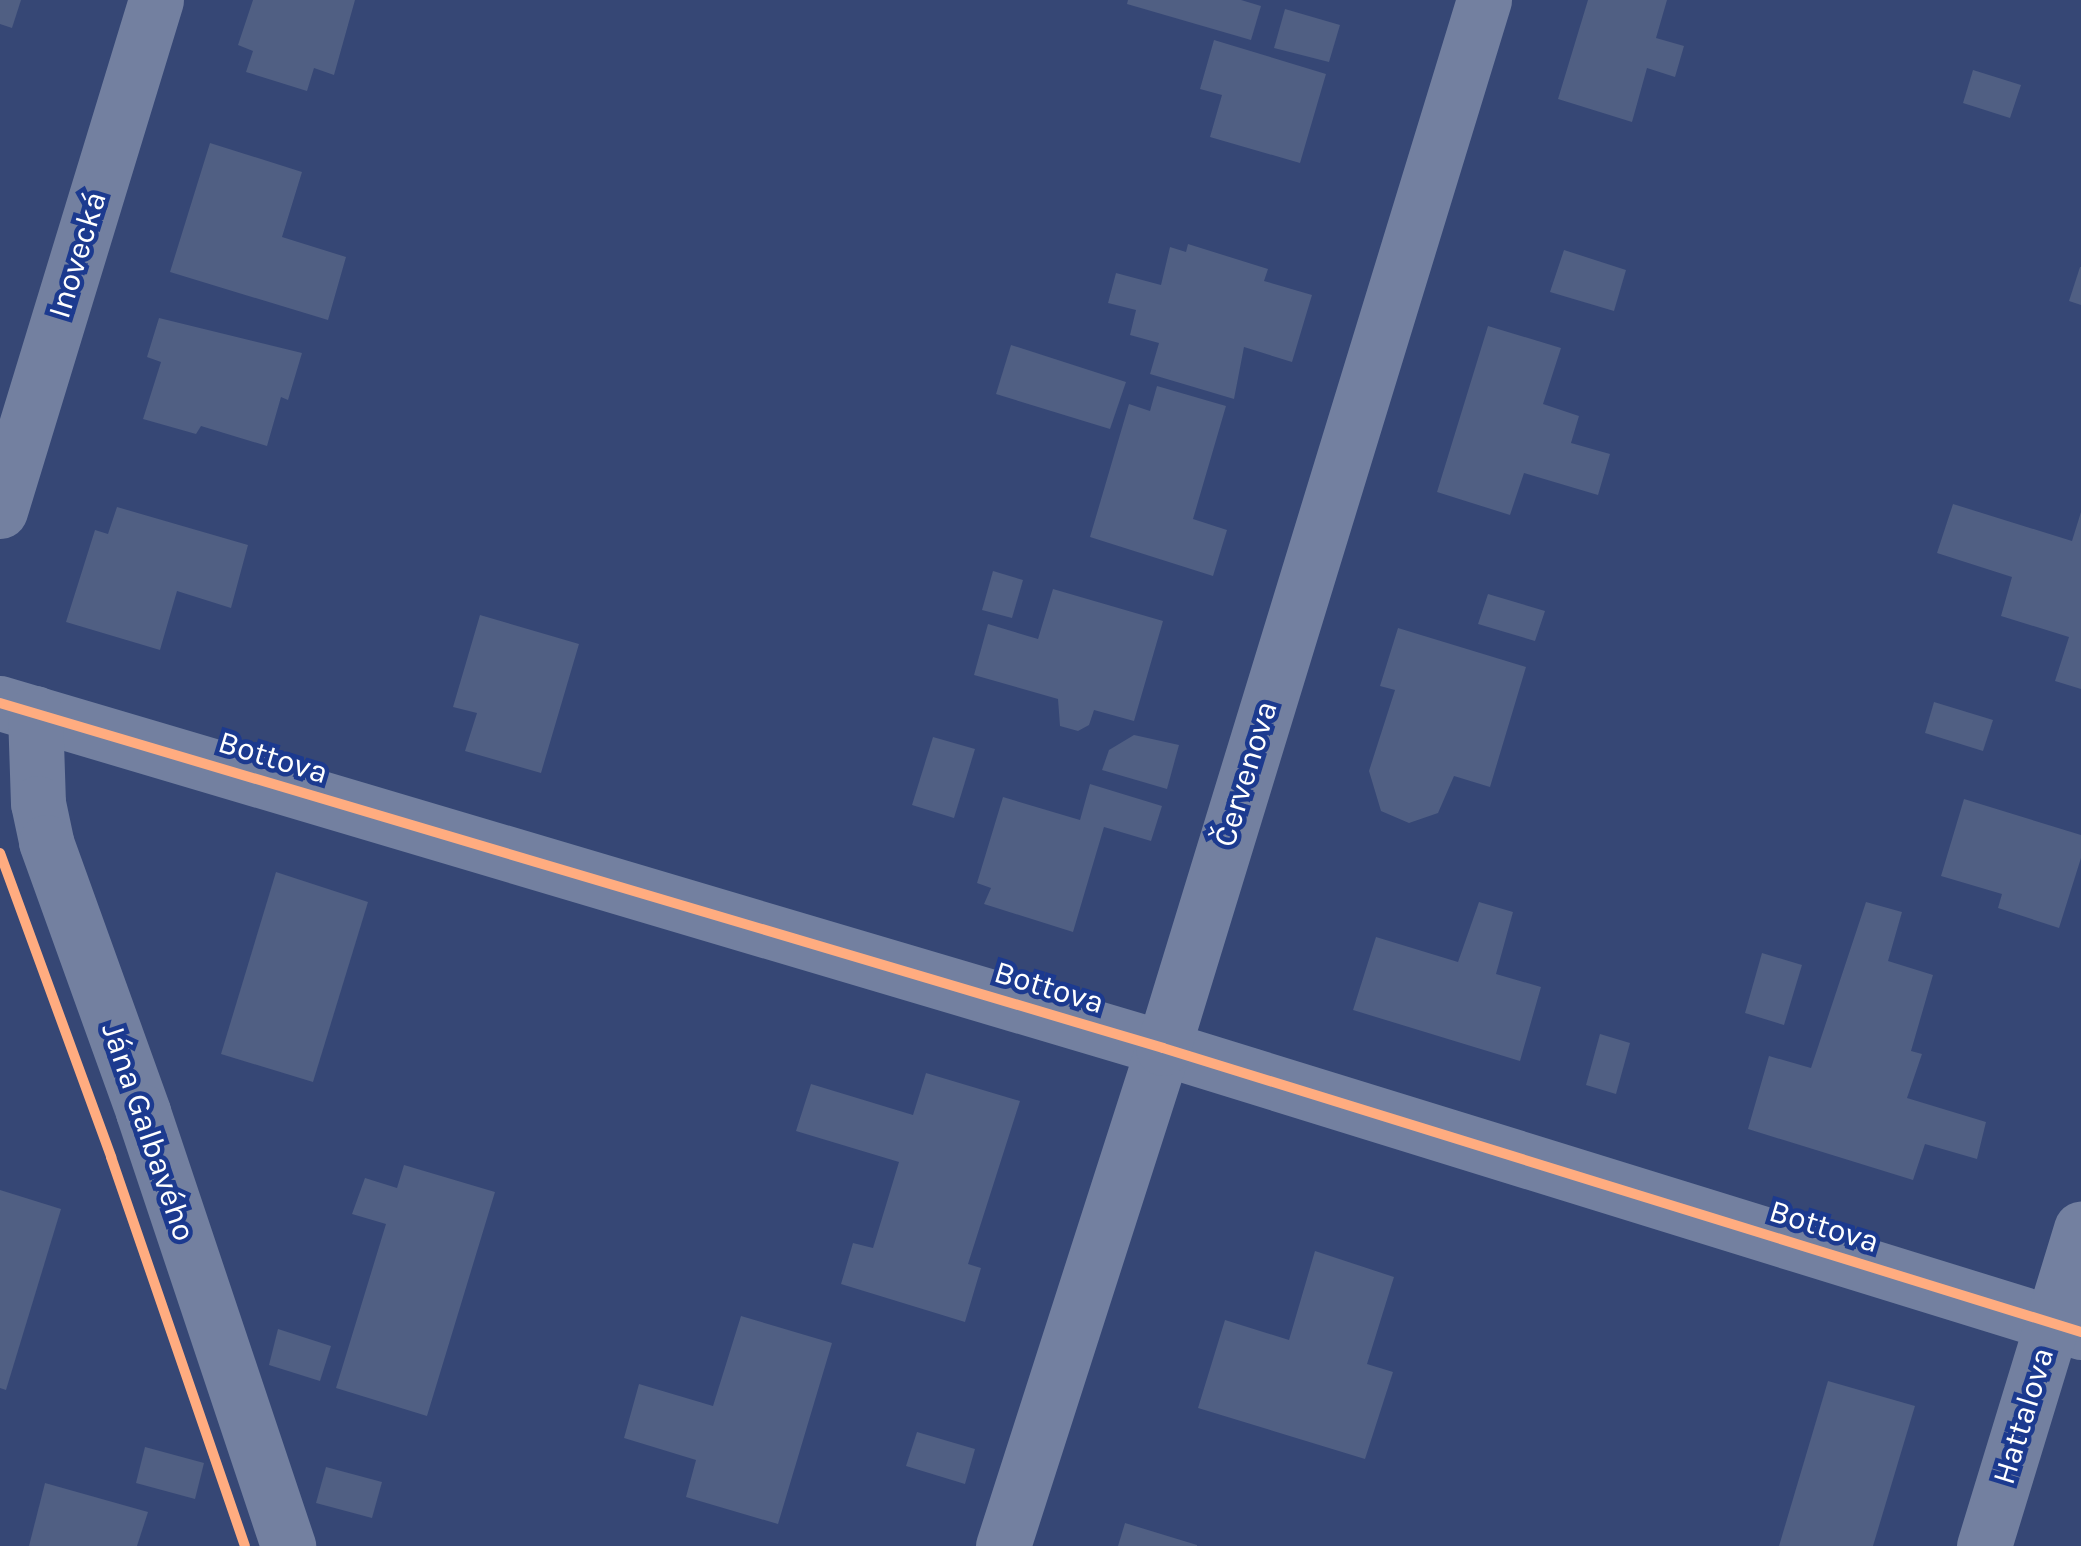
<!DOCTYPE html>
<meta charset="utf-8">
<style>
body{margin:0}
#map{position:relative;width:2081px;height:1546px;overflow:hidden;background:#364775;font-family:Karla,sans-serif}
div>[style]{position:absolute}
.building>*{inset:0;background:#505f83}
.minor>*{height:55px;margin:-27.5px;padding:0 27.5px;transform-origin:27.5px;border-radius:27.5px;background:#7380a0}
.cycleway>*{height:10px;margin:-5px;padding:0 5px;transform-origin:5px;border-radius:5px;background:#ffac80}
span{translate:-50% -50%;white-space:nowrap;text-align:center;line-height:1.15;-webkit-text-stroke:9px #1c3a8f;paint-order:stroke}
.street-label{font-size:32px;color:#fff}
</style>
<div id="map">
<div class="building">
<div style="clip-path:polygon(0 0,21px 0,12px 28px,0 24px)"></div>
<div style="clip-path:polygon(253px 0,355px 0,334px 75px,314px 68px,307px 91px,246px 72px,253px 51px,238px 45px)"></div>
<div style="clip-path:polygon(1128px 0,1241px 0,1261px 6px,1251px 40px,1127px 4px)"></div>
<div style="clip-path:polygon(1588px 0,1667px 0,1656px 38px,1684px 46px,1675px 77px,1647px 68px,1632px 122px,1558px 99px)"></div>
<div style="clip-path:polygon(1285px 9px,1340px 25px,1329px 62px,1274px 48px)"></div>
<div style="clip-path:polygon(1214px 40px,1326px 74px,1300px 163px,1210px 137px,1222px 95px,1200px 89px)"></div>
<div style="clip-path:polygon(1973px 70px,2021px 85px,2010px 118px,1963px 103px)"></div>
<div style="clip-path:polygon(210px 143px,302px 172px,282px 237px,346px 257px,328px 320px,170px 272px)"></div>
<div style="clip-path:polygon(1188px 244px,1268px 269px,1264px 281px,1312px 295px,1292px 362px,1244px 347px,1234px 399px,1150px 374px,1159px 343px,1130px 335px,1136px 310px,1108px 303px,1116px 273px,1161px 285px,1170px 247px,1186px 252px)"></div>
<div style="clip-path:polygon(1564px 250px,1626px 270px,1614px 311px,1550px 292px)"></div>
<div style="clip-path:polygon(2080px 267px,2081px 267px,2081px 305px,2069px 301px)"></div>
<div style="clip-path:polygon(159px 318px,302px 353px,288px 400px,281px 397px,267px 446px,201px 426px,196px 434px,143px 419px,161px 362px,147px 357px)"></div>
<div style="clip-path:polygon(1488px 326px,1561px 348px,1543px 404px,1579px 416px,1571px 443px,1610px 454px,1598px 495px,1524px 473px,1510px 515px,1437px 492px)"></div>
<div style="clip-path:polygon(1011px 345px,1126px 382px,1110px 429px,996px 394px)"></div>
<div style="clip-path:polygon(1157px 386px,1226px 406px,1193px 519px,1227px 530px,1213px 576px,1090px 537px,1129px 404px,1150px 411px)"></div>
<div style="clip-path:polygon(1953px 504px,2072px 541px,2081px 512px,2081px 689px,2055px 681px,2069px 637px,2001px 616px,2012px 577px,1937px 553px)"></div>
<div style="clip-path:polygon(117px 507px,248px 545px,231px 608px,177px 591px,160px 650px,66px 622px,95px 530px,108px 534px)"></div>
<div style="clip-path:polygon(993px 571px,1023px 580px,1012px 618px,982px 610px)"></div>
<div style="clip-path:polygon(1053px 589px,1163px 621px,1134px 721px,1094px 710px,1089px 725px,1078px 731px,1060px 726px,1058px 699px,974px 675px,988px 624px,1038px 639px)"></div>
<div style="clip-path:polygon(1488px 594px,1545px 611px,1535px 641px,1478px 624px)"></div>
<div style="clip-path:polygon(480px 615px,579px 644px,541px 773px,465px 751px,477px 713px,453px 707px)"></div>
<div style="clip-path:polygon(1398px 628px,1526px 667px,1490px 787px,1454px 776px,1438px 813px,1409px 823px,1381px 811px,1369px 771px,1395px 690px,1380px 686px)"></div>
<div style="clip-path:polygon(1934px 702px,1993px 720px,1983px 751px,1925px 733px)"></div>
<div style="clip-path:polygon(1134px 735px,1179px 745px,1167px 789px,1102px 770px,1109px 750px)"></div>
<div style="clip-path:polygon(933px 737px,975px 749px,954px 818px,912px 805px)"></div>
<div style="clip-path:polygon(1090px 784px,1162px 806px,1151px 841px,1104px 827px,1073px 932px,984px 904px,991px 888px,977px 883px,1003px 797px,1080px 820px)"></div>
<div style="clip-path:polygon(1964px 799px,2081px 835px,2081px 858px,2059px 928px,1998px 908px,2002px 894px,1941px 876px)"></div>
<div style="clip-path:polygon(276px 872px,368px 902px,313px 1082px,221px 1054px)"></div>
<div style="clip-path:polygon(1479px 902px,1513px 912px,1496px 974px,1541px 987px,1520px 1061px,1353px 1010px,1376px 937px,1458px 962px)"></div>
<div style="clip-path:polygon(1866px 902px,1902px 912px,1888px 961px,1933px 975px,1911px 1051px,1922px 1054px,1907px 1098px,1986px 1122px,1977px 1159px,1925px 1144px,1913px 1180px,1748px 1129px,1769px 1056px,1811px 1068px)"></div>
<div style="clip-path:polygon(1762px 953px,1802px 965px,1784px 1025px,1745px 1013px)"></div>
<div style="clip-path:polygon(1600px 1034px,1630px 1043px,1616px 1094px,1586px 1085px)"></div>
<div style="clip-path:polygon(926px 1073px,1020px 1101px,968px 1264px,981px 1268px,965px 1322px,841px 1284px,853px 1243px,873px 1248px,899px 1162px,796px 1131px,811px 1084px,913px 1115px)"></div>
<div style="clip-path:polygon(404px 1165px,495px 1192px,427px 1416px,336px 1388px,386px 1224px,352px 1214px,365px 1178px,397px 1188px)"></div>
<div style="clip-path:polygon(0 1190px,61px 1209px,6px 1390px,0 1388px)"></div>
<div style="clip-path:polygon(1315px 1251px,1394px 1277px,1367px 1364px,1393px 1372px,1365px 1459px,1198px 1408px,1225px 1320px,1289px 1340px)"></div>
<div style="clip-path:polygon(741px 1316px,832px 1343px,778px 1524px,686px 1497px,696px 1460px,624px 1438px,639px 1384px,713px 1406px)"></div>
<div style="clip-path:polygon(278px 1329px,331px 1346px,320px 1381px,269px 1365px)"></div>
<div style="clip-path:polygon(1828px 1381px,1915px 1406px,1873px 1546px,1779px 1546px)"></div>
<div style="clip-path:polygon(917px 1432px,975px 1449px,965px 1484px,906px 1466px)"></div>
<div style="clip-path:polygon(145px 1447px,204px 1463px,195px 1499px,136px 1483px)"></div>
<div style="clip-path:polygon(326px 1467px,382px 1482px,372px 1518px,316px 1503px)"></div>
<div style="clip-path:polygon(45px 1483px,148px 1512px,137px 1546px,29px 1546px)"></div>
<div style="clip-path:polygon(1125px 1523px,1197px 1545px,1197px 1546px,1118px 1546px)"></div>
</div>
<div class="minor">
<div style="left:0;top:511px;width:534px;rotate:-73.02deg"></div>
<div style="left:0;top:703px;width:1213px;rotate:16.52deg"></div>
<div style="left:1163px;top:1048px;width:961px;rotate:17.19deg"></div>
<div style="left:35px;top:713px;width:90px;rotate:88.1deg"></div>
<div style="left:38px;top:803px;width:40px;rotate:78deg"></div>
<div style="left:46px;top:842px;width:287px;rotate:70.2deg"></div>
<div style="left:143px;top:1112px;width:458px;rotate:71.5deg"></div>
<div style="left:1003px;top:1546px;width:523px;rotate:-72.19deg"></div>
<div style="left:1163px;top:1048px;width:1096px;rotate:-72.97deg"></div>
<div style="left:1984px;top:1546px;width:332px;rotate:-73deg"></div>
</div>
<div class="cycleway">
<div style="left:0;top:703px;width:1213px;rotate:16.52deg"></div>
<div style="left:1163px;top:1048px;width:961px;rotate:17.19deg"></div>
<div style="left:0;top:853px;width:324px;rotate:69.9deg"></div>
<div style="left:111px;top:1157px;width:411px;rotate:71deg"></div>
</div>
<div class="street-label">
<span style="left:78px;top:255px;rotate:-73deg">Inovecká</span>
<span style="left:273px;top:758px;rotate:17deg">Bottova</span>
<span style="left:1246px;top:774px;rotate:-73deg">Červenova</span>
<span style="left:1049px;top:988px;rotate:17deg">Bottova</span>
<span style="left:148px;top:1132px;rotate:71deg">Jána Galbavého</span>
<span style="left:1824px;top:1227px;rotate:17deg">Bottova</span>
<span style="left:2024px;top:1416px;rotate:-73deg">Hattalova</span>
</div>
</div>
